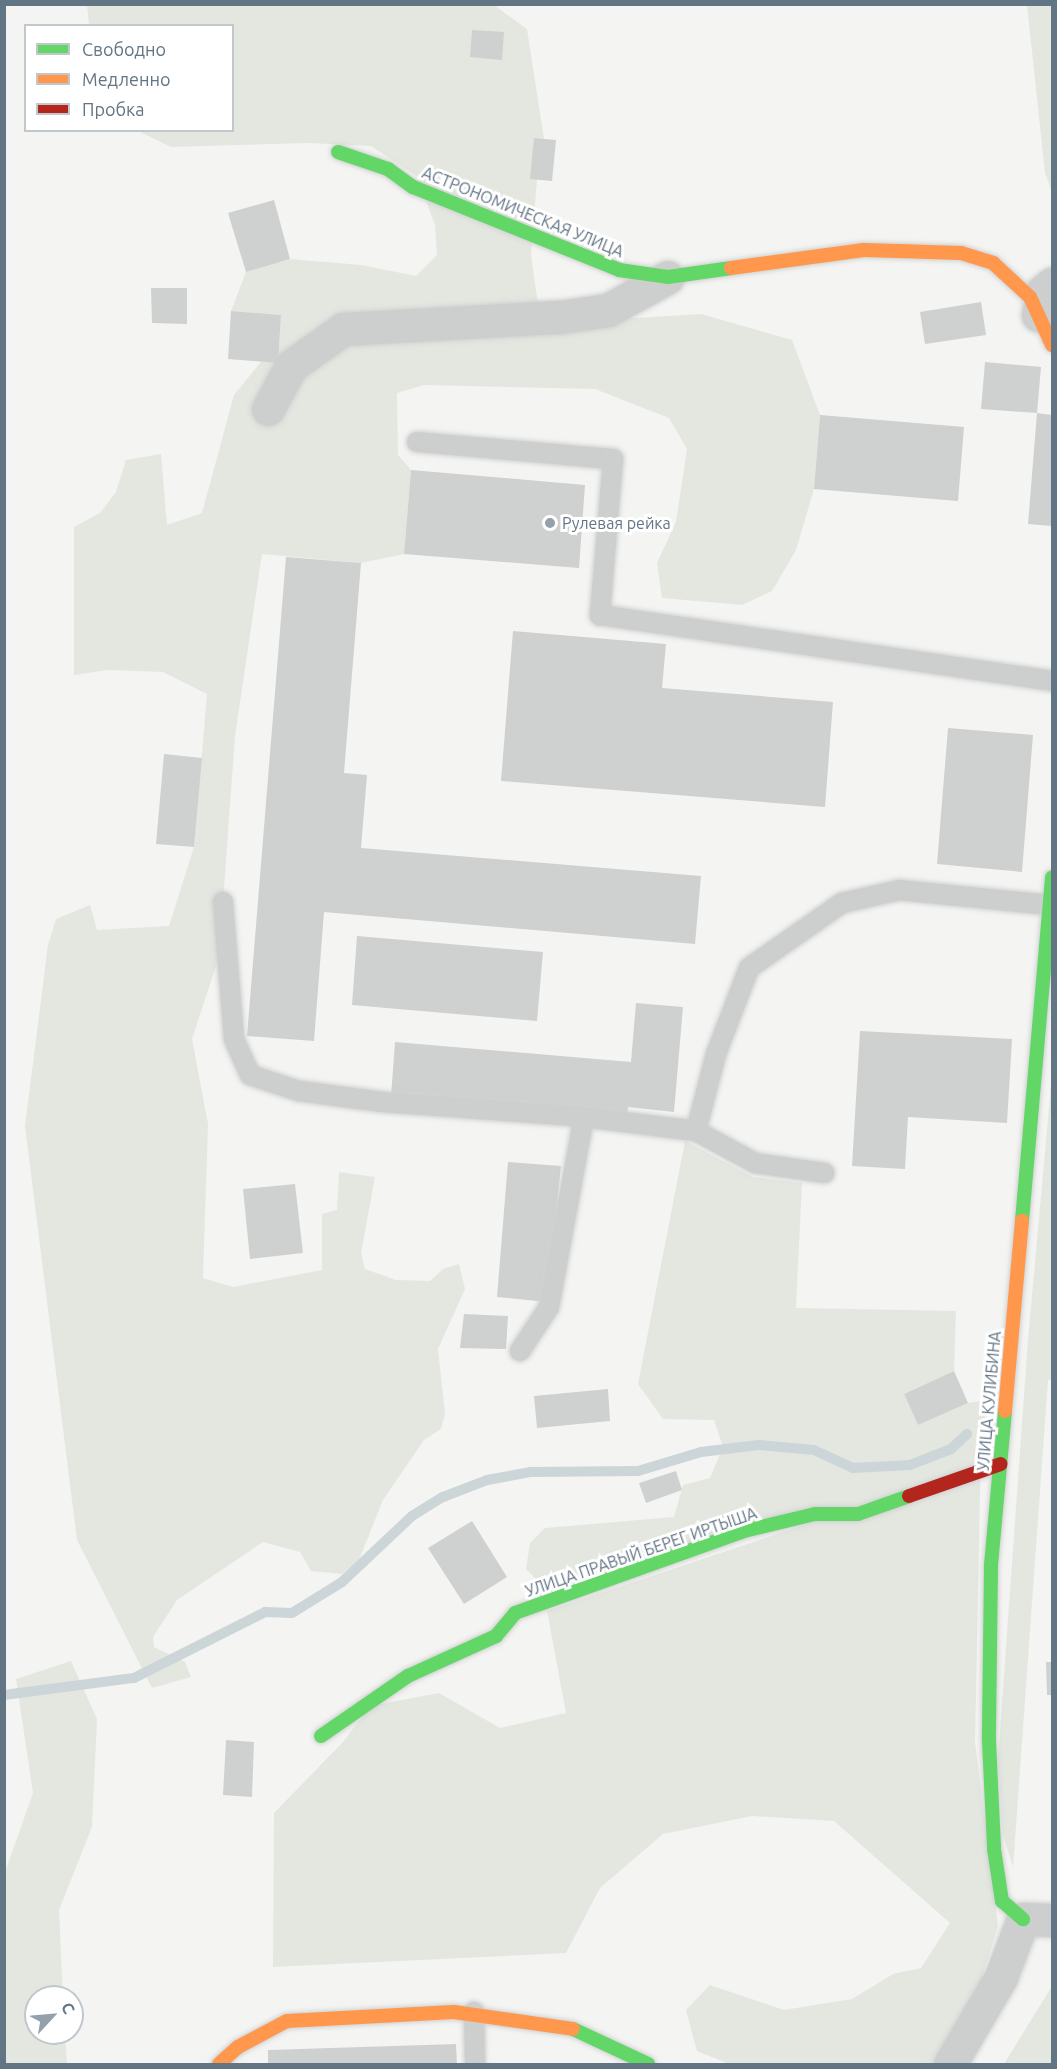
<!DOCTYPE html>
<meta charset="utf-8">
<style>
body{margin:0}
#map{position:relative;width:1057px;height:2069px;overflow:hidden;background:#f4f4f2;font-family:Ubuntu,sans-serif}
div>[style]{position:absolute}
.green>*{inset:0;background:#e4e7e0}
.stream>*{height:10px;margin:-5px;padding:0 5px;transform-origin:5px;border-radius:5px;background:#ccd5d7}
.building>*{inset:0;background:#cfd0d0}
.roads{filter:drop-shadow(0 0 2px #d0d2d2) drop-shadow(0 0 2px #d0d2d2)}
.lane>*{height:20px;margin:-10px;padding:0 10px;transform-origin:10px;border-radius:10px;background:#cdcfcf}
.street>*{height:33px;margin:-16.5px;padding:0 16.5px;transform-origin:16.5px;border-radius:16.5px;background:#cdcfcf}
.fast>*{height:14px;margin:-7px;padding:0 7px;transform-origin:7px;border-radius:7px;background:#63d668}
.slow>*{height:14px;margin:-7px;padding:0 7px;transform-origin:7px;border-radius:7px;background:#ff974d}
.jam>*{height:14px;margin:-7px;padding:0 7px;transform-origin:7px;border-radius:7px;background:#b3261e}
.dots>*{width:16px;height:16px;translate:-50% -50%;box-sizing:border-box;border:3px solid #fff;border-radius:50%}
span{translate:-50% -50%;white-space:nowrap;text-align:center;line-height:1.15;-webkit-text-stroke:6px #fff;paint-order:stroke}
.street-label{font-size:16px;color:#627584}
.poi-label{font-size:16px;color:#627584}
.left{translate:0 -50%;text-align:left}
.frame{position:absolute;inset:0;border:6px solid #627584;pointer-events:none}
.legend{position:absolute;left:24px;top:24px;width:210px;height:108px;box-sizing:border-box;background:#fff;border:2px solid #c0c8ce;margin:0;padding:8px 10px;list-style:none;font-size:18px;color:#627584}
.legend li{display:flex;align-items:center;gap:12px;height:30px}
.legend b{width:30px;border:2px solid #c0c8ce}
.north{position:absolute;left:24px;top:1985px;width:60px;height:60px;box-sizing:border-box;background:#fff;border:2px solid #c0c8ce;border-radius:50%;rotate:64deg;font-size:16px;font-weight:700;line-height:24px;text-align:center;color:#627584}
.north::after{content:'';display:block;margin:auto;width:21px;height:27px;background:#95a1aa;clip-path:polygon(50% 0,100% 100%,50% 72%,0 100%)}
</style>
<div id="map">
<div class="green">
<div style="clip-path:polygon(87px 5px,494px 5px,527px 29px,544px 139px,534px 138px,537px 179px,531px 255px,537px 297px,552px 323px,701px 314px,792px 340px,820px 415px,814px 489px,796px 550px,772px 591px,742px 605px,662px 598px,657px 563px,676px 522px,687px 449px,669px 418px,595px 389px,424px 385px,397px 393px,398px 455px,411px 470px,404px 554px,361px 563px,262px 554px,235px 736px,219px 957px,192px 1039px,208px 1124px,203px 1278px,233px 1287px,322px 1270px,322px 1214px,337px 1210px,339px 1172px,375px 1177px,361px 1253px,365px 1269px,396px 1280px,430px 1281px,443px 1269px,459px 1264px,465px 1289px,438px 1349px,445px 1414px,441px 1429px,424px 1440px,383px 1500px,359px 1560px,342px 1574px,311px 1571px,300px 1552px,263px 1542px,177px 1600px,153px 1637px,154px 1647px,185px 1662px,191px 1677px,152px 1688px,77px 1540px,25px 1126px,48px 945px,56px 919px,90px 905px,97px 930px,169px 926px,194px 847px,207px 694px,163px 672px,108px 670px,74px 675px,74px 527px,100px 513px,116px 492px,126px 460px,161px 454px,167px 525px,202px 513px,234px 395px,261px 362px,278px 362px,281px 315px,231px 311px,246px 272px,290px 259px,361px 265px,416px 276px,437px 255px,435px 225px,417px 176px,371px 146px,308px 143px,171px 147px,138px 131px,232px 130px,232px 26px,89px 25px)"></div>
<div style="clip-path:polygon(1027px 5px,1052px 5px,1052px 192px,1045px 173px)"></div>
<div style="clip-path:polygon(1052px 1074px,1052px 1379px,1048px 1380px,1013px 1867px,1003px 1835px,998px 1759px,1028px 1340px)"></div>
<div style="clip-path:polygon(685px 1141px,753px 1177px,802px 1183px,796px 1308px,956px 1311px,954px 1371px,904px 1394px,918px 1425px,968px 1403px,988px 1400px,981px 1444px,975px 1742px,998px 1926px,967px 2024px,937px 2064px,729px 2064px,697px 2051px,686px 2010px,710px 1985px,784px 2010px,852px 1999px,893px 1974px,921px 1968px,950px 1923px,834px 1821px,752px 1816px,663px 1834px,600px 1888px,566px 1953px,273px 1967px,274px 1813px,343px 1742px,370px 1706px,439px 1693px,500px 1728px,566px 1713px,547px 1611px,864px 1505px,545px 1588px,526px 1569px,530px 1543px,545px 1528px,674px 1517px,683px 1485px,710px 1478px,723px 1447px,714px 1420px,663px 1419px,638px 1384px)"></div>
<div style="clip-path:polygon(71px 1661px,97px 1719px,92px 1827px,59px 1910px,63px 1997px,36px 1997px,36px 2033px,65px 2033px,67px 2064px,5px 2064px,5px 1872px,33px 1793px,16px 1679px)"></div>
<div style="clip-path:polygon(1052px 1986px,1052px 2064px,1004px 2064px)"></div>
</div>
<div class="stream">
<div style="left:4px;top:1695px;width:131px;rotate:-7.5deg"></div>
<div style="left:134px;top:1678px;width:147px;rotate:-26.7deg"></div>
<div style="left:265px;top:1612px;width:27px;rotate:2deg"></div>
<div style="left:292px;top:1613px;width:59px;rotate:-31.8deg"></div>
<div style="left:342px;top:1582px;width:96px;rotate:-43.3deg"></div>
<div style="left:412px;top:1516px;width:36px;rotate:-32deg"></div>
<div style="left:443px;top:1497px;width:47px;rotate:-21.1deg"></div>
<div style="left:487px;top:1480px;width:45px;rotate:-10.3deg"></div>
<div style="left:531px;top:1472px;width:107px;rotate:-0.5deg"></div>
<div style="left:638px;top:1471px;width:66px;rotate:-16.8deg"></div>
<div style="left:701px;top:1452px;width:58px;rotate:-6.9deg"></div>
<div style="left:759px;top:1445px;width:55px;rotate:5.2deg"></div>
<div style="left:814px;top:1450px;width:43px;rotate:24.8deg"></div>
<div style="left:853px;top:1468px;width:57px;rotate:-3deg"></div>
<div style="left:910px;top:1465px;width:44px;rotate:-21.3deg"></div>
<div style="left:951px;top:1449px;width:22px;rotate:-43deg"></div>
</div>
<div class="building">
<div style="clip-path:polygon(472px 30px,504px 32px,502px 60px,470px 57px)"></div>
<div style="clip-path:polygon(534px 138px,556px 140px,552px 181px,530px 179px)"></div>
<div style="clip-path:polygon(274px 200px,290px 259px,246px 272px,228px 213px)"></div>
<div style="clip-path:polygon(151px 288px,187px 288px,187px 324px,152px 323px)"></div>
<div style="clip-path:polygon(981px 302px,986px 335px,925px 344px,920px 312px)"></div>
<div style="clip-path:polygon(231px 311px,281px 315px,278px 363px,228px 359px)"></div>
<div style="clip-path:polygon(985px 362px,1041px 367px,1037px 413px,1052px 415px,1052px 526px,1028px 524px,1037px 413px,981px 409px)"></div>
<div style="clip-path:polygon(820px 415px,964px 427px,958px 501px,814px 489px)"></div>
<div style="clip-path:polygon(411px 470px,585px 485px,579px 568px,404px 554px)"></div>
<div style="clip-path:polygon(286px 557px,361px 563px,344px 773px,367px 775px,361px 848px,701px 876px,695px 944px,324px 912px,314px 1041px,247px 1036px)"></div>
<div style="clip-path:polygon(513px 631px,666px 644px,662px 688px,833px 702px,825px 807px,501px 781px)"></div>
<div style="clip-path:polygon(948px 728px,1033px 735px,1022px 872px,937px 864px)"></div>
<div style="clip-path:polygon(164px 754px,202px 758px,194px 847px,156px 844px)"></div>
<div style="clip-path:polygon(357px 936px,543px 952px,537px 1021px,352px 1005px)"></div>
<div style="clip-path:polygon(636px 1003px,683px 1007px,674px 1112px,628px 1107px,627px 1116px,391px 1096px,395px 1042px,631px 1062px)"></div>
<div style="clip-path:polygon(860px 1031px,1012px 1039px,1007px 1123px,908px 1117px,905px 1169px,852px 1166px)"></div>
<div style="clip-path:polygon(508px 1162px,561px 1166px,547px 1302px,497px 1297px)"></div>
<div style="clip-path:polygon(295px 1184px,303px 1253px,250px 1259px,243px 1189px)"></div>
<div style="clip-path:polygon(464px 1314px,508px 1316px,506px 1349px,460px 1348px)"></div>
<div style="clip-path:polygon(954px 1371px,968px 1403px,918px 1425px,904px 1394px)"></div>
<div style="clip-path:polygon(608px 1389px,610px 1421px,537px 1428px,534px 1396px)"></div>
<div style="clip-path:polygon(676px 1471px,682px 1490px,646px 1503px,639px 1483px)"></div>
<div style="clip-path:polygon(472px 1521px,507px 1577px,464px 1604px,428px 1548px)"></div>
<div style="clip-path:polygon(1046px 1662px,1052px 1662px,1052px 1695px,1047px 1695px)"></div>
<div style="clip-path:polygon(226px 1740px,254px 1742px,252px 1797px,223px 1795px)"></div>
<div style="clip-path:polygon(456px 2044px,457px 2064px,268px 2064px,268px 2050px)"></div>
</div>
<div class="roads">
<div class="lane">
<div style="left:417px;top:442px;width:197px;rotate:5deg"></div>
<div style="left:613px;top:459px;width:157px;rotate:94.8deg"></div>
<div style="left:600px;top:615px;width:457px;rotate:8.3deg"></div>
<div style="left:223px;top:902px;width:137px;rotate:85.4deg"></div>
<div style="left:234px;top:1039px;width:39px;rotate:66deg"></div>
<div style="left:250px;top:1075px;width:52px;rotate:18.1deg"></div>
<div style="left:299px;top:1091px;width:84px;rotate:7.5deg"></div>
<div style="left:382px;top:1102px;width:203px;rotate:4.2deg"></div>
<div style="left:584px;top:1117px;width:113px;rotate:7.1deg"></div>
<div style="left:696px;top:1131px;width:80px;rotate:-75.4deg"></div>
<div style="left:716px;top:1054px;width:92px;rotate:-69deg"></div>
<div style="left:749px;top:968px;width:113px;rotate:-35deg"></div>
<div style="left:842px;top:903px;width:58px;rotate:-12.8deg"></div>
<div style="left:899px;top:890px;width:151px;rotate:5.7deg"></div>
<div style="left:696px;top:1131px;width:67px;rotate:28.5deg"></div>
<div style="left:755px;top:1163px;width:70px;rotate:8.2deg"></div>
<div style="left:520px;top:1351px;width:53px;rotate:-56.6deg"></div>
<div style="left:549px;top:1307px;width:193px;rotate:-79.6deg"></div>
<div style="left:474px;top:2012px;width:52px;rotate:88.9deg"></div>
</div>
<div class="street">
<div style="left:1038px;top:315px;width:23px;rotate:-80deg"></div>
<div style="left:1042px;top:292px;width:13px;rotate:-39deg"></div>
<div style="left:268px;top:409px;width:49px;rotate:-61.9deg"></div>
<div style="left:291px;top:366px;width:64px;rotate:-35.4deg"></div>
<div style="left:343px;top:329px;width:218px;rotate:-3.2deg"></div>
<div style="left:561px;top:317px;width:48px;rotate:-8.5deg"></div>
<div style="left:608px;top:310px;width:68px;rotate:-28.8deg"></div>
<div style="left:950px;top:2064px;width:101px;rotate:-59.6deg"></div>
<div style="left:1001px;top:1977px;width:62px;rotate:-69.2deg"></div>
<div style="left:1023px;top:1919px;width:29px;rotate:2deg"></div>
</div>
<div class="fast">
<div style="left:338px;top:152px;width:53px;rotate:18.8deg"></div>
<div style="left:388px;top:169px;width:31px;rotate:36deg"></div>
<div style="left:413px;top:187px;width:222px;rotate:21.9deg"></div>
<div style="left:619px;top:270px;width:49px;rotate:8.1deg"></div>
<div style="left:668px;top:277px;width:64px;rotate:-8.1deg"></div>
<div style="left:1022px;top:1221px;width:345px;rotate:-85deg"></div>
<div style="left:1005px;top:1411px;width:156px;rotate:95.2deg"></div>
<div style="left:991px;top:1566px;width:175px;rotate:90.7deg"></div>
<div style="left:989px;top:1741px;width:108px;rotate:87.3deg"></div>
<div style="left:994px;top:1849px;width:53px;rotate:81.3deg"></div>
<div style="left:1002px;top:1901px;width:28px;rotate:41deg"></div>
<div style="left:321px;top:1736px;width:106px;rotate:-34.6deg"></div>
<div style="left:408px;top:1676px;width:97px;rotate:-24.4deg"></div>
<div style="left:496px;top:1636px;width:30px;rotate:-50deg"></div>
<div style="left:515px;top:1613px;width:243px;rotate:-19.7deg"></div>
<div style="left:744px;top:1531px;width:73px;rotate:-13.5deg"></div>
<div style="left:815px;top:1514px;width:43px"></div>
<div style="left:858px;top:1514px;width:54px;rotate:-19.4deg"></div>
<div style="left:573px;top:2029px;width:83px;rotate:25deg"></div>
</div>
<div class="slow">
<div style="left:731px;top:268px;width:134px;rotate:-7.7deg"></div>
<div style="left:864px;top:250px;width:97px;rotate:1.8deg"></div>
<div style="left:961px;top:253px;width:34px;rotate:17deg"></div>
<div style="left:993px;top:263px;width:50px;rotate:42.6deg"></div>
<div style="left:1030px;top:297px;width:53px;rotate:65.4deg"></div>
<div style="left:1005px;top:1411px;width:191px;rotate:-84.9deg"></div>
<div style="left:219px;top:2064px;width:25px;rotate:-42deg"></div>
<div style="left:238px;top:2047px;width:55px;rotate:-28deg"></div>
<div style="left:287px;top:2021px;width:167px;rotate:-3.1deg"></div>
<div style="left:454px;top:2012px;width:120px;rotate:8.1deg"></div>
</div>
<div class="jam">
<div style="left:909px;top:1496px;width:97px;rotate:-19.2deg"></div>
</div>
</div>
<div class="dots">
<div style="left:550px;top:523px;background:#95a1aa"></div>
</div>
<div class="street-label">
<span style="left:523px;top:212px;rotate:22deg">АСТРОНОМИЧЕСКАЯ УЛИЦА</span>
<span style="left:989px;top:1401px;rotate:-85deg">УЛИЦА КУЛИБИНА</span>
<span style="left:641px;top:1552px;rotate:-19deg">УЛИЦА ПРАВЫЙ БЕРЕГ ИРТЫША</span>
</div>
<div class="poi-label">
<span class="left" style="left:562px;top:523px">Рулевая рейка</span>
</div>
<div class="frame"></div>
<ul class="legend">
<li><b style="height:8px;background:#63d668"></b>Свободно</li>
<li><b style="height:8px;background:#ff974d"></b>Медленно</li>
<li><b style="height:8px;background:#b3261e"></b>Пробка</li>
</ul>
<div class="north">С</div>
</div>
